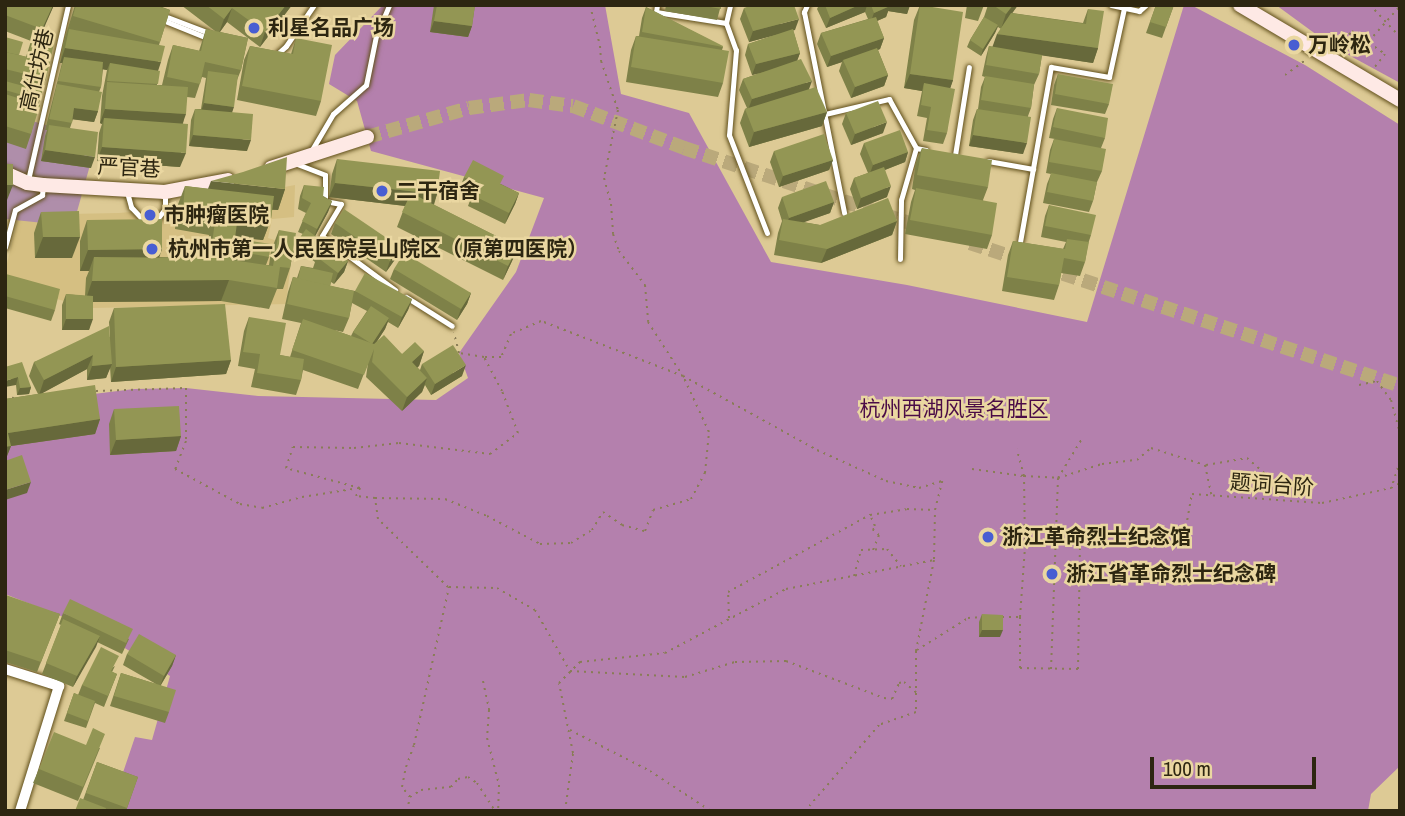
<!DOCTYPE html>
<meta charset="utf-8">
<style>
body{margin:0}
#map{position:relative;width:1405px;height:816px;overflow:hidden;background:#ddca95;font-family:"Archivo Narrow","Noto Sans SC",sans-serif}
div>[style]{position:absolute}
.built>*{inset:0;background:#d5bf82}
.green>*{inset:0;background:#af8eaa}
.forest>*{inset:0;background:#b480ad}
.secondary-tunnel>*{height:14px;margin-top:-7px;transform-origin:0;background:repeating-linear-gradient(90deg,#baa97b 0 14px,transparent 0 21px)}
.path>*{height:2px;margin-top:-1px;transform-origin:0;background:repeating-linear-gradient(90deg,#897c56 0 2px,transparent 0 7px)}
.roads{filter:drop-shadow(0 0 2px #604f1b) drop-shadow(0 0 2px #604f1b)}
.lane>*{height:5px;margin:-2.5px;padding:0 2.5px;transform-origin:2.5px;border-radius:2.5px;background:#fff}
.street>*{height:10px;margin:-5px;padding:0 5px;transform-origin:5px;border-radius:5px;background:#fff}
.secondary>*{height:14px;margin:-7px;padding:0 7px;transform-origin:7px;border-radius:7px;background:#fee9e5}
.wall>*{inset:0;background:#7e8148}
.shaded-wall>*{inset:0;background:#67693b}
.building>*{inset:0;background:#939654}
.dots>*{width:19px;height:19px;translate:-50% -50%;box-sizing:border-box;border:4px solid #ead7a1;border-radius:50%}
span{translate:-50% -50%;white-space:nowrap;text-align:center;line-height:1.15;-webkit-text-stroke:5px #ead7a1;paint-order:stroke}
.poi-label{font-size:21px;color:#2d2611;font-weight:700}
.left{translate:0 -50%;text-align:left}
.street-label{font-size:21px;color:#2d2611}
.park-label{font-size:21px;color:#4b0c47}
.frame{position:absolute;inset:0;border:7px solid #2d2611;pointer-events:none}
.scale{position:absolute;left:1150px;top:757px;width:166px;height:32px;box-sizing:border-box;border:4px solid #2d2611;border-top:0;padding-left:9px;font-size:21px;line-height:24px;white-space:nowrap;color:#2d2611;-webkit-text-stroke:5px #ead7a1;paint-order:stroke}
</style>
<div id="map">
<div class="built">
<div style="clip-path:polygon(295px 185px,294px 217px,272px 219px,268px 238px,293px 246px,286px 304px,92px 308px,5px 286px,5px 271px,19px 215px,119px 213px,167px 209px)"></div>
</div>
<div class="green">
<div style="clip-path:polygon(5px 113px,97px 140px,73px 226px,5px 219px)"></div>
</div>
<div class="forest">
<div style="clip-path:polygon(383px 5px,605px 5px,621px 94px,689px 113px,771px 262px,907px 285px,1087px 322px,1184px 5px,1191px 5px,1305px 65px,1400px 125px,1400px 766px,1371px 794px,1368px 811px,110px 811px,135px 737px,152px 740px,170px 676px,94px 629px,5px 594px,5px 405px,134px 389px,186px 388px,258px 396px,436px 400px,468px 378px,459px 353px,516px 272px,544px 198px,371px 151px,357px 101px,329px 84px,335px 55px)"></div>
<div style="clip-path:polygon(1276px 5px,1400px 5px,1400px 83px,1332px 46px)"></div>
</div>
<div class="secondary-tunnel">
<div style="left:367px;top:137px;width:106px;rotate:-15.9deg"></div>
<div style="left:469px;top:108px;width:61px;rotate:-7.6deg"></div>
<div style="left:529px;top:100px;width:44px;rotate:7.8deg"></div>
<div style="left:573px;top:106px;width:119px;rotate:20.7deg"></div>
<div style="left:684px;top:148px;width:253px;rotate:18.4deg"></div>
<div style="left:970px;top:243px;width:57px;rotate:18.4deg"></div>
<div style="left:1043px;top:267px;width:376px;rotate:18.4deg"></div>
</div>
<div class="path">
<div style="left:590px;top:5px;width:42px;rotate:76.3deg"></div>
<div style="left:600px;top:46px;width:15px;rotate:86deg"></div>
<div style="left:601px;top:61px;width:52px;rotate:70.9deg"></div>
<div style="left:618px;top:110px;width:69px;rotate:101.6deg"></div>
<div style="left:604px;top:178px;width:27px;rotate:75deg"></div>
<div style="left:611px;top:204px;width:30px;rotate:86deg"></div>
<div style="left:613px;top:234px;width:18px;rotate:71deg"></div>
<div style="left:619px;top:251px;width:43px;rotate:52.6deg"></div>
<div style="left:645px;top:285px;width:37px;rotate:85deg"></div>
<div style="left:648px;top:322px;width:64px;rotate:57.1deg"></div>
<div style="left:683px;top:376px;width:153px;rotate:28.9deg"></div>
<div style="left:817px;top:450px;width:76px;rotate:24.2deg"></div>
<div style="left:886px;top:481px;width:34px;rotate:12deg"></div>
<div style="left:919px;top:488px;width:24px;rotate:-17deg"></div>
<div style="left:1370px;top:5px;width:44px;rotate:46.8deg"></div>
<div style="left:1369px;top:41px;width:47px;rotate:-48.5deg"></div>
<div style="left:1340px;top:45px;width:18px;rotate:-49deg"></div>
<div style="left:1352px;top:31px;width:40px;rotate:34.9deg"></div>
<div style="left:1385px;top:54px;width:18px;rotate:128deg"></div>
<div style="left:1285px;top:75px;width:27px;rotate:-36deg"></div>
<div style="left:1359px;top:385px;width:18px;rotate:-13deg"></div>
<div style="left:1377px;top:381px;width:24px;rotate:54deg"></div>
<div style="left:1391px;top:400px;width:35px;rotate:75deg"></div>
<div style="left:96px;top:391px;width:90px;rotate:-1.9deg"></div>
<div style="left:186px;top:388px;width:53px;rotate:90deg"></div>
<div style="left:186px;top:441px;width:30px;rotate:111deg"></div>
<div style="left:175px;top:469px;width:74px;rotate:28.3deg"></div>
<div style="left:240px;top:504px;width:22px;rotate:10deg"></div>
<div style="left:262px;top:508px;width:41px;rotate:-15.4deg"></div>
<div style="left:302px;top:497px;width:58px;rotate:-9deg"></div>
<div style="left:5px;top:397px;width:9px;rotate:6deg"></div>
<div style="left:1400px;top:461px;width:28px;rotate:108deg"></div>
<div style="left:1391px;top:488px;width:10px;rotate:-29deg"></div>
<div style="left:1206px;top:465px;width:42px;rotate:-9.7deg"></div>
<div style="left:1247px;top:458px;width:30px;rotate:41deg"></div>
<div style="left:1270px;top:478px;width:21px;rotate:90deg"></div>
<div style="left:972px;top:469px;width:52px;rotate:7.7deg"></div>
<div style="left:1024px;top:476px;width:28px;rotate:-105deg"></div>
<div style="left:375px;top:498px;width:70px;rotate:0.8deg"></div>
<div style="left:445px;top:499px;width:45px;rotate:22deg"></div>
<div style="left:487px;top:516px;width:60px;rotate:27.8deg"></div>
<div style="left:540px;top:544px;width:31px;rotate:-2deg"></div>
<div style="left:571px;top:543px;width:25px;rotate:-32deg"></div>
<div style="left:592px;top:530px;width:21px;rotate:-59deg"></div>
<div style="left:603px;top:512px;width:23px;rotate:34deg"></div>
<div style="left:622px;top:525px;width:24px;rotate:15deg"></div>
<div style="left:645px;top:531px;width:22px;rotate:-69deg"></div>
<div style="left:653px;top:510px;width:40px;rotate:-16deg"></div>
<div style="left:691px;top:499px;width:30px;rotate:-62deg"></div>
<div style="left:705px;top:473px;width:41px;rotate:-84.4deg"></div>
<div style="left:709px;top:432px;width:62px;rotate:-114.9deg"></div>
<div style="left:683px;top:376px;width:152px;rotate:-158.8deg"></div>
<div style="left:541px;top:321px;width:33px;rotate:157deg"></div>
<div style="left:511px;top:334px;width:25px;rotate:113deg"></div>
<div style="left:501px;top:357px;width:17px;rotate:180deg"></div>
<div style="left:1025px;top:547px;width:71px;rotate:-90.8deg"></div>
<div style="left:1024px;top:476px;width:34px;rotate:3deg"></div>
<div style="left:1058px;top:478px;width:46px;rotate:-17.7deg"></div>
<div style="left:1102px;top:464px;width:35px;rotate:-7deg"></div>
<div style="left:1137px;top:460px;width:18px;rotate:-41deg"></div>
<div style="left:1151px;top:448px;width:57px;rotate:17.5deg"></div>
<div style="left:1205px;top:465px;width:30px;rotate:78deg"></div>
<div style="left:873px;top:550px;width:16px;rotate:-68deg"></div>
<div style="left:879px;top:535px;width:8px;rotate:-140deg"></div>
<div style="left:873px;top:530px;width:4px;rotate:-63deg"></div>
<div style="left:875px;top:526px;width:12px;rotate:-114deg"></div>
<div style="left:870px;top:515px;width:37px;rotate:-9deg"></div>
<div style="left:907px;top:509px;width:28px;rotate:2deg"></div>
<div style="left:934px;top:559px;width:49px;rotate:-88.8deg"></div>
<div style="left:935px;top:510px;width:30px;rotate:-76deg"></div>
<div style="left:854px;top:576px;width:27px;rotate:-75deg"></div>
<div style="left:861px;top:550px;width:26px;rotate:-2deg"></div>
<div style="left:887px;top:549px;width:22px;rotate:51deg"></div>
<div style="left:448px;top:587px;width:98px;rotate:-135.8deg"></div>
<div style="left:378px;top:519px;width:21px;rotate:-98deg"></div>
<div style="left:375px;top:498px;width:19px;rotate:-174deg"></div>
<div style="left:356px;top:496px;width:9px;rotate:-63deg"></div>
<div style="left:360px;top:488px;width:77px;rotate:-164.9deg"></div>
<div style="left:286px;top:468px;width:22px;rotate:-72deg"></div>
<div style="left:293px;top:447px;width:61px;rotate:0.9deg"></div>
<div style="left:354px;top:448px;width:45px;rotate:-6.3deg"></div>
<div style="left:399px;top:443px;width:92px;rotate:6.9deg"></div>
<div style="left:490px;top:454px;width:35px;rotate:-37deg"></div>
<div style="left:518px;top:433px;width:45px;rotate:-110.9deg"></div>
<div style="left:502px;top:391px;width:38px;rotate:-118deg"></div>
<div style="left:484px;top:357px;width:25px;rotate:-171deg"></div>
<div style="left:459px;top:353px;width:21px;rotate:-104deg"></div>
<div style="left:1002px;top:617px;width:18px"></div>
<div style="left:1020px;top:617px;width:70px;rotate:-85.9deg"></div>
<div style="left:1025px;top:547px;width:162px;rotate:-7.1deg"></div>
<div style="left:1186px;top:527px;width:34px;rotate:-80deg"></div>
<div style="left:1192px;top:494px;width:130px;rotate:4deg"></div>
<div style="left:1322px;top:503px;width:71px;rotate:-12.3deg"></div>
<div style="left:1020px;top:617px;width:51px;rotate:90deg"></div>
<div style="left:1020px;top:668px;width:58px;rotate:1deg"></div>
<div style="left:1078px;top:669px;width:127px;rotate:-89.1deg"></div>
<div style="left:729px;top:618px;width:26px;rotate:-92deg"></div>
<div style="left:728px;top:592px;width:162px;rotate:-28.5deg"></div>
<div style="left:917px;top:650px;width:60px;rotate:-32.1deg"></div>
<div style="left:968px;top:618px;width:15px;rotate:-4deg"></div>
<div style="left:1051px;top:669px;width:191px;rotate:-87.9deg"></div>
<div style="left:1058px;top:478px;width:48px;rotate:-58.6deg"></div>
<div style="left:483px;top:681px;width:30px;rotate:78deg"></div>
<div style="left:489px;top:710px;width:28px;rotate:94deg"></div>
<div style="left:487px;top:738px;width:49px;rotate:75.7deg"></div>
<div style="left:499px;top:785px;width:26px;rotate:92deg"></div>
<div style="left:570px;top:730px;width:90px;rotate:27.1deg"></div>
<div style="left:650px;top:771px;width:73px;rotate:33.3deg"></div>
<div style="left:410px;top:797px;width:13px;rotate:-129deg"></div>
<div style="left:402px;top:787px;width:20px;rotate:-79deg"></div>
<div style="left:406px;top:767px;width:23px;rotate:-70deg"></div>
<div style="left:414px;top:745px;width:162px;rotate:-77.5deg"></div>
<div style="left:449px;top:587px;width:48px;rotate:1.2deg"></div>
<div style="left:497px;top:588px;width:44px;rotate:30.1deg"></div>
<div style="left:535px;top:610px;width:70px;rotate:60.2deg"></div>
<div style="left:570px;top:671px;width:115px;rotate:3deg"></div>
<div style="left:685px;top:677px;width:52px;rotate:-16.7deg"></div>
<div style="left:735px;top:662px;width:51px;rotate:-1.1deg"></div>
<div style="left:786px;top:661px;width:105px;rotate:20.7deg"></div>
<div style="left:884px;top:698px;width:8px;rotate:7deg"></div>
<div style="left:892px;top:699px;width:17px;rotate:-66deg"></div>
<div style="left:899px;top:683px;width:5px;rotate:-11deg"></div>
<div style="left:904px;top:682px;width:18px;rotate:41deg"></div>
<div style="left:407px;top:811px;width:14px;rotate:-78deg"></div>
<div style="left:410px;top:797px;width:13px;rotate:-32deg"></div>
<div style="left:421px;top:790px;width:30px;rotate:-6deg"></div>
<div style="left:451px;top:787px;width:11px;rotate:-49deg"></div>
<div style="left:458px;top:779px;width:10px;rotate:-11deg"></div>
<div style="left:468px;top:777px;width:11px;rotate:34deg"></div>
<div style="left:477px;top:783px;width:33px;rotate:57deg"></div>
<div style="left:565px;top:811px;width:59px;rotate:-82.1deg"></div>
<div style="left:573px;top:753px;width:71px;rotate:-101.3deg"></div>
<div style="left:559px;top:683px;width:30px;rotate:-45deg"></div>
<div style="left:580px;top:662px;width:85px;rotate:-6deg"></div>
<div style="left:665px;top:653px;width:137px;rotate:-27.9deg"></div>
<div style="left:786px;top:589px;width:151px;rotate:-11.1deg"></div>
<div style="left:934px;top:560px;width:93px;rotate:101.2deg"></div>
<div style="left:916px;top:651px;width:61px;rotate:90deg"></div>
<div style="left:916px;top:712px;width:39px;rotate:161deg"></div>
<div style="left:879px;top:725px;width:113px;rotate:130.7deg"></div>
</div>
<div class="roads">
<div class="lane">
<div style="left:657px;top:5px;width:7px;rotate:98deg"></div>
<div style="left:656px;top:12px;width:71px;rotate:8.9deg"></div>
<div style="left:726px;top:23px;width:18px;rotate:-77deg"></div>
<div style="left:807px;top:5px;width:8px;rotate:113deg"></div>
<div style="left:804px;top:12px;width:205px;rotate:78.7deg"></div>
<div style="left:1111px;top:5px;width:29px;rotate:12deg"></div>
<div style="left:1139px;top:11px;width:9px;rotate:-41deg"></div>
<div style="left:162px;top:15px;width:50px;rotate:21deg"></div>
<div style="left:160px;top:19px;width:54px;rotate:21.8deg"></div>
<div style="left:726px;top:23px;width:29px;rotate:70deg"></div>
<div style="left:736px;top:50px;width:85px;rotate:94.7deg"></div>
<div style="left:729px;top:135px;width:105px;rotate:68.8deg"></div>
<div style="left:276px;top:55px;width:13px;rotate:-42deg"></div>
<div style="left:286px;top:46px;width:50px;rotate:-55.7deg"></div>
<div style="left:825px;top:114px;width:66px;rotate:-13.2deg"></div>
<div style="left:889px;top:99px;width:56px;rotate:61.1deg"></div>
<div style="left:916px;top:148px;width:10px;rotate:11deg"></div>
<div style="left:310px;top:153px;width:45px;rotate:-59.5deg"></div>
<div style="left:333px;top:114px;width:44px;rotate:-41.3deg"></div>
<div style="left:366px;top:85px;width:50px;rotate:-78.5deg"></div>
<div style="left:376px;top:36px;width:34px;rotate:-67deg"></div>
<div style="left:955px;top:155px;width:89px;rotate:-81deg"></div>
<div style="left:988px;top:161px;width:46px;rotate:10.1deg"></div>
<div style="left:297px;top:164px;width:30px;rotate:21deg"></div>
<div style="left:325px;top:175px;width:26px;rotate:90deg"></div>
<div style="left:325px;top:201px;width:16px;rotate:11deg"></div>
<div style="left:341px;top:204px;width:37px;rotate:121deg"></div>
<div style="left:322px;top:236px;width:91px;rotate:36.5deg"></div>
<div style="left:28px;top:180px;width:180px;rotate:-77.1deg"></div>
<div style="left:127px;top:192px;width:16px;rotate:75deg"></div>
<div style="left:131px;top:207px;width:19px;rotate:47deg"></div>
<div style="left:154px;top:223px;width:18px;rotate:-52deg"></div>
<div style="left:165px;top:209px;width:17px;rotate:-90deg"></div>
<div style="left:1020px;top:242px;width:178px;rotate:-80deg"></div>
<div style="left:1051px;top:67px;width:59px;rotate:9.8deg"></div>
<div style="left:1109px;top:77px;width:71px;rotate:-77.7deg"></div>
<div style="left:5px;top:247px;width:38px;rotate:-75deg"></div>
<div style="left:15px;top:210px;width:31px;rotate:-29deg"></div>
<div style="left:42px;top:195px;width:8px;rotate:-83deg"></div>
<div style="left:900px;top:259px;width:59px;rotate:-89deg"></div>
<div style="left:901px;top:200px;width:54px;rotate:-73.9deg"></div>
<div style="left:406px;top:297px;width:54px;rotate:32.2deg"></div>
</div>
<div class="street">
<div style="left:5px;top:669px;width:57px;rotate:17.5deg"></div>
<div style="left:59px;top:686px;width:131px;rotate:107.3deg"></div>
</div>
<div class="secondary">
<div style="left:1240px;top:5px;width:186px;rotate:30.7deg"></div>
<div style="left:271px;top:168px;width:101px;rotate:-17.9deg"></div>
<div style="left:5px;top:173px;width:24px;rotate:24deg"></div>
<div style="left:27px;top:183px;width:16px;rotate:7deg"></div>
<div style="left:43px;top:185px;width:122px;rotate:3.3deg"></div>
<div style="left:165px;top:192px;width:64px;rotate:-10.8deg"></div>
</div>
</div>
<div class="wall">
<div style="clip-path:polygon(5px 5px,54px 5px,42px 31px,46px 79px,41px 91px,42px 91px,31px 134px,26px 149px,5px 142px,5px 37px,19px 55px,26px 57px,31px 41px,5px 31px)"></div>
<div style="clip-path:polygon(evenodd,75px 5px,157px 5px,170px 10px,159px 45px,157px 85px,162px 85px,168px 60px,173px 45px,199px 51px,206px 29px,215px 31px,181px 5px,292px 5px,260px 47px,248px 38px,241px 70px,237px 80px,232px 112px,247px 151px,189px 146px,191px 120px,195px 109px,201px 109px,206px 78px,202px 77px,195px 98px,187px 97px,183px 124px,180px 167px,97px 161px,99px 133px,102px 124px,100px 123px,102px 96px,107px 70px,103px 69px,101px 87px,99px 92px,98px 111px,94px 122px,73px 119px,70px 128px,91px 168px,41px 161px,45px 136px,47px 130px,45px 130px,62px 63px,60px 63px,63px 44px,75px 5px,227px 22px,248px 38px,220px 32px,227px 22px)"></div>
<div style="clip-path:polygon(434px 5px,475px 5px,472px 26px,468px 37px,430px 32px)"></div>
<div style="clip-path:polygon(666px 5px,721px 5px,717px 20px,665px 11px)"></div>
<div style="clip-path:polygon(819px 5px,910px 5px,907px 14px,888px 11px,886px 17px,877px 21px,884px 38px,880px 49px,878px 50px,888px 75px,884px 86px,851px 98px,839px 71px,842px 62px,827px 67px,817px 44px,821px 33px,868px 19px,865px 12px,826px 28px,817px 9px)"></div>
<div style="clip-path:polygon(920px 5px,953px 80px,950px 88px,947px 133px,943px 144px,923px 141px,927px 118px,917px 116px,922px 91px,904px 88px,914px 20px)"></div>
<div style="clip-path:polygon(967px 5px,984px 5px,978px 21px,965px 18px)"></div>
<div style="clip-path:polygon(988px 5px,1018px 5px,1012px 13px,1083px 23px,1088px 9px,1098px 48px,1093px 63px,1042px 55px,1039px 74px,1034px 85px,1031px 108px,1028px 116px,1023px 154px,969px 146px,973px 120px,977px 109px,978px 109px,981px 87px,985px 77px,982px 76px,986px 57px,989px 46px,993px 47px,1001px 29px,998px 27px,995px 33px,981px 56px,967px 47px,970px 40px,984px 17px)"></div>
<div style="clip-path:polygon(1156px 5px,1174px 5px,1162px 38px,1146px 33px)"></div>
<div style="clip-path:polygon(646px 7px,723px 47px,722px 50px,723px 83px,718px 97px,626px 82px,631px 50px,636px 36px,639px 36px,642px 18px)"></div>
<div style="clip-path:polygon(744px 8px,795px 30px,793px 30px,800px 53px,797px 60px,808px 90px,827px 112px,822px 126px,749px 147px,740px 123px,745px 109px,747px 108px,739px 90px,743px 79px,760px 73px,752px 75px,745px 55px,748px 44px,778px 34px,749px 42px,740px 19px)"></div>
<div style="clip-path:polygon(296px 38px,321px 101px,316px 116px,237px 100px,244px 60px,250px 46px,291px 54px)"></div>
<div style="clip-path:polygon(1058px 74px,1109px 104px,1105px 114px,1051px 105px,1054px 85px)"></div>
<div style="clip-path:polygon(1057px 108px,1105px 138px,1101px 148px,1102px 171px,1097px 182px,1093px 201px,1089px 212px,1043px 203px,1047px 184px,1051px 174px,1046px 173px,1050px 150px,1054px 139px,1055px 139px,1049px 138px,1053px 119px)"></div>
<div style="clip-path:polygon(846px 113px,883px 133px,851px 145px,842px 124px)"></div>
<div style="clip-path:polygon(864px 143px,908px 152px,905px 162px,885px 170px,887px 197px,857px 209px,850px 189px,854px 178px,868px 173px,860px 154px)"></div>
<div style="clip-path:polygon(922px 148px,988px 187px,983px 200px,992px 235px,987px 249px,905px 234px,911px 202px,915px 190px,912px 189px,916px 162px)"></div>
<div style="clip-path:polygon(774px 151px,833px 160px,829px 170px,779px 187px,770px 162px)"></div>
<div style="clip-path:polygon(337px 159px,437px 194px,434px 205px,518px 247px,512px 261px,503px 280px,397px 227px,405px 206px,329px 197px,332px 174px)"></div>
<div style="clip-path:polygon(464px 177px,501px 184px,519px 193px,515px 204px,505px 224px,468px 206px,472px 195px,460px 188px)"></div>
<div style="clip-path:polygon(evenodd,304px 185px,332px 201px,328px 212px,315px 236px,348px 261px,344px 272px,334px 284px,331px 282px,330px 286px,355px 291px,412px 299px,408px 310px,398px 328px,388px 322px,385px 329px,376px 343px,402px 354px,424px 351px,419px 366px,417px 367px,420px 370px,422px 364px,462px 376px,431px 395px,425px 385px,422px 392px,402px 411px,366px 377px,368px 363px,358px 389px,303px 370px,301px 380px,296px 395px,251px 387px,255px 369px,238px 366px,244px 331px,249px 317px,280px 355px,290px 357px,301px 323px,282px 319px,288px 292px,293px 277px,297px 278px,301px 266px,313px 268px,315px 262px,302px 252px,298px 257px,293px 253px,290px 268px,283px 289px,277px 289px,269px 309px,221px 301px,93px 302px,89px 330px,62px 330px,62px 305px,66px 294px,85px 296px,86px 278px,89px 271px,80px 271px,80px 241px,87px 220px,162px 249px,159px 257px,205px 258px,209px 235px,175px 229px,177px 207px,185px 186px,208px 189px,285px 189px,278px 210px,272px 210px,271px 219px,263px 240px,235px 237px,232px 260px,236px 260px,244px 240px,269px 257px,266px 265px,269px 265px,271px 251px,279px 230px,293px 252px,297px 242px,303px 234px,298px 232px,306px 213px,298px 209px,300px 196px,304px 185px,352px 303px,367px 311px,353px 332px,351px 336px,334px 330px,343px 332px,349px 318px,352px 303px)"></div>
<div style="clip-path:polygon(782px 197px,834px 202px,830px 213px,803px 222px,820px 225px,897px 221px,892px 235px,821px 263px,774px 255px,778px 233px,782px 221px,778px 208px)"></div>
<div style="clip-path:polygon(1049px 205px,1091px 235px,1088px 244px,1085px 262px,1080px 276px,1061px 273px,1059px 285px,1054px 300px,1002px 291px,1008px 255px,1013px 241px,1063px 249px,1066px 242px,1041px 237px,1045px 216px)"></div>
<div style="clip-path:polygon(41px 212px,72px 258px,35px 258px,34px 233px)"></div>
<div style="clip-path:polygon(335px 223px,400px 247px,396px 258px,386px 272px,331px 234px)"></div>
<div style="clip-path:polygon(394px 269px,471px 293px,467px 304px,457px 320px,390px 279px)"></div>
<div style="clip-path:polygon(5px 276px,55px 310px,51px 321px,5px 308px)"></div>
<div style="clip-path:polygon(114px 308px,231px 360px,226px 374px,111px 382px,110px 367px,106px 378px,87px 380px,87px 369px,42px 393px,100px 419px,95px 434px,11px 446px,5px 461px,5px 399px,38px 394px,29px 376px,34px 362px,110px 337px,109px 322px)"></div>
<div style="clip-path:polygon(5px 367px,31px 387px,29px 394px,17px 395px,16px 385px)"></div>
<div style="clip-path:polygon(114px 409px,181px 436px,176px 451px,110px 455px,109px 424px)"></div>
<div style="clip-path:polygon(5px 598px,60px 614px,37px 672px,5px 662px)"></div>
<div style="clip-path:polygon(63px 613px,129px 639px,122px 654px,97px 642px,73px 687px,42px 674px,61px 625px,59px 624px)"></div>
<div style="clip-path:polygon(982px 614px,1000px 637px,979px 637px,979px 622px)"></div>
<div style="clip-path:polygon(127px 654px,176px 655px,172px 666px,161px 685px,169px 712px,165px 723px,110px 706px,121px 673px,156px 684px,123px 665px)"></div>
<div style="clip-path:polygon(115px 666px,112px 672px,117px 674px,104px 707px,95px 703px,86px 728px,64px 721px,74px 693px,78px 695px,82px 685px)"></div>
<div style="clip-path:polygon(86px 745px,100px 748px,78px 801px,33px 783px,39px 769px)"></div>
<div style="clip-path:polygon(97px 762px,138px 777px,126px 811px,75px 811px,83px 800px)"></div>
</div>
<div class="shaded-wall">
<div style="clip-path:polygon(53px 5px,54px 5px,37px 44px,42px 29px)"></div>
<div style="clip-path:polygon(286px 5px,292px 5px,260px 47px,265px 32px)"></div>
<div style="clip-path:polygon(859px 5px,867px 5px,865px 12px,826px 28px,830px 18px)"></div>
<div style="clip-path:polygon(890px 5px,910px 5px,907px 14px,888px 11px)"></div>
<div style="clip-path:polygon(1013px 5px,1018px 5px,1001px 29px,1006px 14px)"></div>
<div style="clip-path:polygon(890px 6px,886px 17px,870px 24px,874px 13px)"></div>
<div style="clip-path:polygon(232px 8px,227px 22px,219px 33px,224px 19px)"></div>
<div style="clip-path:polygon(799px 19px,795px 30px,749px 42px,753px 31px)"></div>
<div style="clip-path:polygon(434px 21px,472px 26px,468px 37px,430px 32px)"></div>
<div style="clip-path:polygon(998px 25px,995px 33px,981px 56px,983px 49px)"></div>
<div style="clip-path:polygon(997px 34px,1098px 48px,1093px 63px,992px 48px)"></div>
<div style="clip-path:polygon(884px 38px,880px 49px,843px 61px,843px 60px,842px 62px,827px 67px,831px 56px)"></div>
<div style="clip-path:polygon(65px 48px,161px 62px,156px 77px,110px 63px,107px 70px,62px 63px,64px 57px,62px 63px,60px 63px)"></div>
<div style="clip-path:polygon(800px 53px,796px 64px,752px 75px,756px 64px)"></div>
<div style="clip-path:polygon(910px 74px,953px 80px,948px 95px,924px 83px,922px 91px,904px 88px)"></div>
<div style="clip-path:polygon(888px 75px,884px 86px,851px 98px,855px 87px)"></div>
<div style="clip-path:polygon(812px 81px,808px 92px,748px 110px,752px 99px)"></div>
<div style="clip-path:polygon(204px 103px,234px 107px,230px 118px,200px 114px)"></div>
<div style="clip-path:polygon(74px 108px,98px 111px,94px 122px,70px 119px)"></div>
<div style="clip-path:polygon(105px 109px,186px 114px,181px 128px,104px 118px,102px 124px,100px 123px)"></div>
<div style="clip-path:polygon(827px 112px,822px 126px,749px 147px,754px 132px)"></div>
<div style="clip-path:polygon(887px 122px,883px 133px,851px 145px,855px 134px)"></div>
<div style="clip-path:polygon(193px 135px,251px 140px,247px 151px,189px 146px)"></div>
<div style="clip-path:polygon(973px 135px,1027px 143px,1023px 154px,969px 146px)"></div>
<div style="clip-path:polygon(102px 147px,186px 153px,180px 167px,97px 161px)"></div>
<div style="clip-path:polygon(45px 150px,95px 157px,91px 168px,41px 161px)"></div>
<div style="clip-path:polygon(908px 152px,905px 162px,869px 176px,873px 165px)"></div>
<div style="clip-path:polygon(833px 160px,829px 170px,779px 187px,783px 176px)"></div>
<div style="clip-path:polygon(211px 181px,285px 189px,278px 210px,203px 202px)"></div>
<div style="clip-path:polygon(335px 183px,437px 194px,432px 209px,329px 197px)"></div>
<div style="clip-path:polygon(5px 185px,13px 185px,7px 200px,5px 200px)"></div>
<div style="clip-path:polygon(891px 186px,887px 197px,857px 209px,861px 198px)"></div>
<div style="clip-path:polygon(519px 193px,515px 204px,505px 224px,509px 213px)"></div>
<div style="clip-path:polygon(332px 201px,328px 212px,313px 240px,317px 229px)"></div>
<div style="clip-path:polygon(834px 202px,830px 213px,785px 229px,789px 218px)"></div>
<div style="clip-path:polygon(238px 216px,271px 219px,263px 240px,230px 237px)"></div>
<div style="clip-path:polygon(897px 221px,892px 235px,821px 263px,827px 249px)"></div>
<div style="clip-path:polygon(43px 237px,80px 237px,72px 258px,35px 258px)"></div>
<div style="clip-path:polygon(306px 241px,302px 252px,298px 257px,302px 246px)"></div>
<div style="clip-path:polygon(400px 247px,396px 258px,386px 272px,390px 261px)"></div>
<div style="clip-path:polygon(518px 247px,512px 261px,503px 280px,508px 266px)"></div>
<div style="clip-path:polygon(162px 249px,155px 270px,94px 257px,89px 271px,80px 271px,88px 250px)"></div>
<div style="clip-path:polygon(348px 261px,344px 272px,334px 284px,338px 273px)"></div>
<div style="clip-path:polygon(229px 280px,221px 301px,85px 302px,92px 281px)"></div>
<div style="clip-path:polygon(471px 293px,467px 304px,457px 320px,461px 309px)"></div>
<div style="clip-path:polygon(412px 299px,408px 310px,398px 328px,402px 317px)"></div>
<div style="clip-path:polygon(389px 318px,385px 329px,368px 355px,372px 344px)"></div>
<div style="clip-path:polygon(66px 319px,93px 319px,89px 330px,62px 330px)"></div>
<div style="clip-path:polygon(424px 351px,419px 366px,407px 377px,412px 362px)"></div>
<div style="clip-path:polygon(93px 355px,87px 369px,39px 395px,44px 380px)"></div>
<div style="clip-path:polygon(231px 360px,226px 374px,111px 382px,116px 367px)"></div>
<div style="clip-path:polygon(112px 364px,106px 378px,87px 380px,92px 366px)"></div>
<div style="clip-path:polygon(466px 365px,462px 376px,431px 395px,435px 384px)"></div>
<div style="clip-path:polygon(18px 377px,16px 385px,5px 387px,5px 381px)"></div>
<div style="clip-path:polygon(427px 378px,422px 392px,402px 411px,407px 397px)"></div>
<div style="clip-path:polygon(31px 387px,29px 394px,17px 395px,20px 388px)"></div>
<div style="clip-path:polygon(100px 419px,95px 434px,11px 446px,5px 461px,5px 448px,8px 433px)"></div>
<div style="clip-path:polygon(181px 436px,176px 451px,110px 455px,116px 440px)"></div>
<div style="clip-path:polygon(31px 482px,27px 493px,5px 500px,5px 490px)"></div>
<div style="clip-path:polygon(982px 630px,1003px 630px,1000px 637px,979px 637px)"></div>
<div style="clip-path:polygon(100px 636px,96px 647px,73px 687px,77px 676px)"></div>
<div style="clip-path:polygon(176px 655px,172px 666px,160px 686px,164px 676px)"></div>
</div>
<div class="building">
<div style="clip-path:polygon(5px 5px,53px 5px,42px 29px,5px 15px)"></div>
<div style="clip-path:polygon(76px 5px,154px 5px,170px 10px,160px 42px,73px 16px)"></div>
<div style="clip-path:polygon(206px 5px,286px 5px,265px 32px,232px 8px,224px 19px)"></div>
<div style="clip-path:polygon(437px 5px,475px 5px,472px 26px,434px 21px)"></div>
<div style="clip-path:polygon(700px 5px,721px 5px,721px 9px)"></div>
<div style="clip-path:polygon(752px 5px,794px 5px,799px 19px,753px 31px,744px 8px)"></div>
<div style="clip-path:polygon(825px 5px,859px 5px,830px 18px)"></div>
<div style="clip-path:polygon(871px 5px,890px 5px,890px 6px,874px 13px)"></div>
<div style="clip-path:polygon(920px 5px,963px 12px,953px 80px,910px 74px)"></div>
<div style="clip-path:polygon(993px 5px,1013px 5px,1006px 14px)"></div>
<div style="clip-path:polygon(1156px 5px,1174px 5px,1166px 27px,1150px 22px)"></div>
<div style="clip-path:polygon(646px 7px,723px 46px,723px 47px,642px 32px)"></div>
<div style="clip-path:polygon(1088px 9px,1104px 11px,1098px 48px,997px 34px,1011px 13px,1086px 24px)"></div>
<div style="clip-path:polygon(876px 17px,884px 38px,831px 56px,821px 33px)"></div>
<div style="clip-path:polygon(984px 17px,998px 25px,983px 49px,970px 40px)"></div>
<div style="clip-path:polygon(35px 29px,56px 35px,46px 79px,5px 69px,5px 52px,28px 57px)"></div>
<div style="clip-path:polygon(69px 29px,165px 46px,161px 62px,65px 48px)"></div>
<div style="clip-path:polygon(206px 29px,248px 38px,241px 70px,205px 62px,200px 84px,167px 77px,173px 45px,201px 51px)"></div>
<div style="clip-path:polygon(793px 29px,800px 53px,756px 64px,748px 44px)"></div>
<div style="clip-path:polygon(636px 36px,729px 51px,723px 83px,631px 67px)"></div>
<div style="clip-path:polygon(5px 37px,23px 42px,19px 55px,5px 52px)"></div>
<div style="clip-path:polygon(296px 38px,332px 45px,321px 101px,242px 86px,250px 46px,293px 54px)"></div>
<div style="clip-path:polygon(989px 46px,1042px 55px,1039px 74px,986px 65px)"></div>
<div style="clip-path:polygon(877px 48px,888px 75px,855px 87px,843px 60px)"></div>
<div style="clip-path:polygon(64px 57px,103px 62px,101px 87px,58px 81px)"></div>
<div style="clip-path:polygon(801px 59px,812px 81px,752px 99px,743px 79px)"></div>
<div style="clip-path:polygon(110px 63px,160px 71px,158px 84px,107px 81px)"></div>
<div style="clip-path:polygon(208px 71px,238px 75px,234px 107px,204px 103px)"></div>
<div style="clip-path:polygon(1058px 74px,1113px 84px,1109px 104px,1055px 94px)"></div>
<div style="clip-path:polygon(985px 76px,1034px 84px,1031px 108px,981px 100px)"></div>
<div style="clip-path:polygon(5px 81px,42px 91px,40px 100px,5px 90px)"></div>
<div style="clip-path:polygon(107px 82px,188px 87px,186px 114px,105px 109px)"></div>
<div style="clip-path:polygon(924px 83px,955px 89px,947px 133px,927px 130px,931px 107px,921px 105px)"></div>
<div style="clip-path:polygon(57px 84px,102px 92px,98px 111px,74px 108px,72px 123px,49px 119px)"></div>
<div style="clip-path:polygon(816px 87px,827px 112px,754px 132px,745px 109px)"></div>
<div style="clip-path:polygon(5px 94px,40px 105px,31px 134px,5px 126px)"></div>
<div style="clip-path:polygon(878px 101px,887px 122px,855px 134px,846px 113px)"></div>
<div style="clip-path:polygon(1057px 108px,1108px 118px,1105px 138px,1053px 127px)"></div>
<div style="clip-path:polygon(195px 109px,253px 114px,251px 140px,193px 135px)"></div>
<div style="clip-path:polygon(977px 109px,1031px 117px,1027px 143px,973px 135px)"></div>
<div style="clip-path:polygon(104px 118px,188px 124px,186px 153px,102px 147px)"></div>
<div style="clip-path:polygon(49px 125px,98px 132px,95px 157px,45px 150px)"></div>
<div style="clip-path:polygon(900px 130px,908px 152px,873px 165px,864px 143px)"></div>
<div style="clip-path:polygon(824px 134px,833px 160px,783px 176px,774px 151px)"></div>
<div style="clip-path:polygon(1054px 139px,1106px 149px,1102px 171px,1049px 162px)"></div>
<div style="clip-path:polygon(922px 148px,992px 160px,988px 187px,917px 175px)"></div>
<div style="clip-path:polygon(287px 157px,285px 189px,211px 181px,243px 172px)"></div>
<div style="clip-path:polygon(337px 159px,440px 171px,437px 194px,335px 183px)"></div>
<div style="clip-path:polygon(473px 160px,504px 176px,500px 184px,519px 193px,509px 213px,472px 195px,478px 184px,464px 177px)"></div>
<div style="clip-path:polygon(5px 164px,13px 164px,13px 185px,5px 185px)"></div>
<div style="clip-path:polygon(884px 167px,891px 186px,861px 198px,854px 178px)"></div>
<div style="clip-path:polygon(1051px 173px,1097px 182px,1093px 201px,1047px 192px)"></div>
<div style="clip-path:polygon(826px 181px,834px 202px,789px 218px,782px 197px)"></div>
<div style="clip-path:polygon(304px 185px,324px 187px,323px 197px,332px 201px,317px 229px,302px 221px,311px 203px,302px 198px)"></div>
<div style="clip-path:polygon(185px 186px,274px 196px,271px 219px,238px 216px,232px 260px,273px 266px,279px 230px,296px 233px,290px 268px,280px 267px,277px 288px,229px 280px,92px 281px,94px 257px,210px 258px,216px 214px,183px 208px)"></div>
<div style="clip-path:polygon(916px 188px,997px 203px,992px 235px,910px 220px)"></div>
<div style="clip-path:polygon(411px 193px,518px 247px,508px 266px,402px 212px)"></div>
<div style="clip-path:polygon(888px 198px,897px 221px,827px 249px,779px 240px,783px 219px,820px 225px)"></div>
<div style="clip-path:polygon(1049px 205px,1096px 215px,1091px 235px,1045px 226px)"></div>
<div style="clip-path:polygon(344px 209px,400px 247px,390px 261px,335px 223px)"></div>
<div style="clip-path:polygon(79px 211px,80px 237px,43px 237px,41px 212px)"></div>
<div style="clip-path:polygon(162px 219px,162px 249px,88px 250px,87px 220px)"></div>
<div style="clip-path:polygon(306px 229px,348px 261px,338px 273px,317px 257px,321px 252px,306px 241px,302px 246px,297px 242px)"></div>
<div style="clip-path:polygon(1067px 239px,1089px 242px,1085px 262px,1064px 258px,1059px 285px,1007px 277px,1013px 241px,1065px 249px)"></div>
<div style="clip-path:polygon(244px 240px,271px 244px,269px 257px,242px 252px)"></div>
<div style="clip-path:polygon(404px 253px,471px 293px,461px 309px,394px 269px)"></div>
<div style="clip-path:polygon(301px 266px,333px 273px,330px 286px,298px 279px)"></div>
<div style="clip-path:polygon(365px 273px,412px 299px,402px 317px,355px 291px)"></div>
<div style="clip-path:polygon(6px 274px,60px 289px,55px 310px,5px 296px)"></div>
<div style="clip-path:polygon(293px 277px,354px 291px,349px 318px,287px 304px)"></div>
<div style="clip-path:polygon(66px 294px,93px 296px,93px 319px,66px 319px)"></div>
<div style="clip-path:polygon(225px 304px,231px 360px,116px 367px,114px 308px)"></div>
<div style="clip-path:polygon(371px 306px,389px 318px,372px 344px,353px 332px)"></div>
<div style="clip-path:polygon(249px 317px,286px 323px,280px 355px,304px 359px,301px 380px,257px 373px,260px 354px,243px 352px)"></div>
<div style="clip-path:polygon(303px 319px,374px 344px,384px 335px,402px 354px,415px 342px,424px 351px,412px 362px,427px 378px,407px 397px,372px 362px,374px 349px,364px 375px,292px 350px)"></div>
<div style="clip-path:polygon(109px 326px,112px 364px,92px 366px,93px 355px,44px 380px,34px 362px)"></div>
<div style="clip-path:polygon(453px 345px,466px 365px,435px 384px,422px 364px)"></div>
<div style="clip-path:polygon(22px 362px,31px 387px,20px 388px,18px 377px,5px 381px,5px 367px)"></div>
<div style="clip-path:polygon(95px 385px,100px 419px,8px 433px,11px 446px,5px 447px,5px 399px)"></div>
<div style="clip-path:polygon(179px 406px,181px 436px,116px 440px,114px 409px)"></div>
<div style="clip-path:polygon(22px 455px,31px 482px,5px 490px,5px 461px)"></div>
<div style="clip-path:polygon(6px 595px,60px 614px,41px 662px,5px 650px,5px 598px)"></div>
<div style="clip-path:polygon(70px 599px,133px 629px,126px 643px,63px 613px)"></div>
<div style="clip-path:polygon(982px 614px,1003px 615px,1003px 630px,982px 630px)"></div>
<div style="clip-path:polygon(63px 619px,100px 636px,77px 676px,46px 663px)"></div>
<div style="clip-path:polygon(139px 634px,176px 655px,164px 676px,127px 654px)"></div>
<div style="clip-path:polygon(101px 647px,119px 656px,111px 671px,117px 674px,108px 696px,82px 685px)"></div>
<div style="clip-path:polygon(121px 673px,176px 690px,169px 712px,114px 696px)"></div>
<div style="clip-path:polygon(74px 693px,95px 701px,88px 721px,67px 713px)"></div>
<div style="clip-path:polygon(93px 728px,105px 734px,83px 787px,39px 769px,54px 732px,86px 745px)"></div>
<div style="clip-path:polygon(97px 762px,138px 777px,127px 808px,86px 793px)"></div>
<div style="clip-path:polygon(80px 798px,106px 808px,105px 811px,75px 811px)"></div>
</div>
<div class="dots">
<div style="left:254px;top:28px;background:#485ed2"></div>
<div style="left:1294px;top:45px;background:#485ed2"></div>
<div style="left:382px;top:191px;background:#485ed2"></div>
<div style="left:150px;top:215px;background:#485ed2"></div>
<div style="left:152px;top:249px;background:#485ed2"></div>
<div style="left:988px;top:537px;background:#485ed2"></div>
<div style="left:1052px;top:574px;background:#485ed2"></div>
</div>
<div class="poi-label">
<span class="left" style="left:268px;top:28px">利星名品广场</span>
<span class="left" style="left:1308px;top:45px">万岭松</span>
<span class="left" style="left:396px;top:191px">二干宿舍</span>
<span class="left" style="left:164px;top:215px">市肿瘤医院</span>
<span class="left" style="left:168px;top:249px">杭州市第一人民医院吴山院区（原第四医院）</span>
<span class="left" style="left:1002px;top:537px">浙江革命烈士纪念馆</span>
<span class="left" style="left:1066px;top:574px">浙江省革命烈士纪念碑</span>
</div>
<div class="street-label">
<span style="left:37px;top:70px;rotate:-77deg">高仕坊巷</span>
<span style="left:129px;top:168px;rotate:3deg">严官巷</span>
<span style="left:1272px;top:485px;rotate:4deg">题词台阶</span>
</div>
<div class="park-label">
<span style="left:954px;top:409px">杭州西湖风景名胜区</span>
</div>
<div class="frame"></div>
<div class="scale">100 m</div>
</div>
